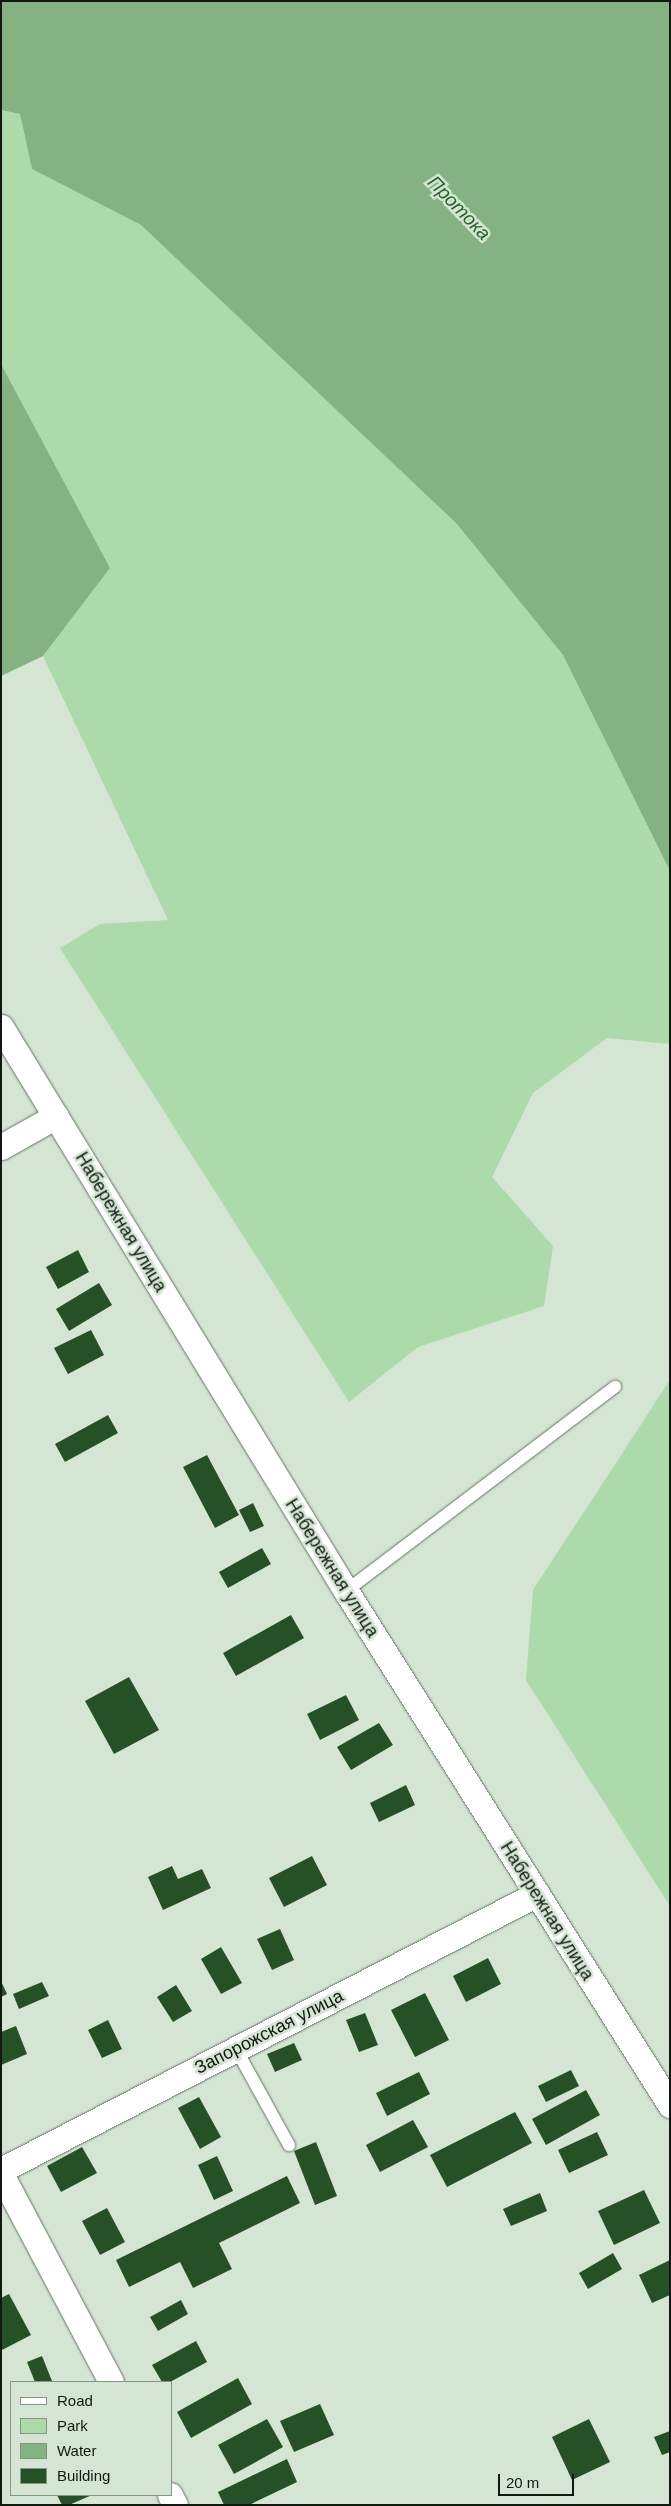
<!DOCTYPE html>
<meta charset="utf-8">
<style>
body{margin:0}
#map{position:relative;width:671px;height:2506px;overflow:hidden;background:#d4e6d3;font-family:Arial,sans-serif}
div>[style]{position:absolute}
.green>*{inset:0;background:#acdaaa}
.water>*{inset:0;background:#84b282}
.building>*{inset:0;background:#265126}
.roads{filter:drop-shadow(0 0 1px #637362) drop-shadow(0 0 1px #637362)}
.service>*{height:12px;margin:-6px;padding:0 6px;transform-origin:6px;border-radius:6px;background:#fff}
.minor>*{height:25px;margin:-12.5px;padding:0 12.5px;transform-origin:12.5px;border-radius:12.5px;background:#fff}
span{translate:-50% -50%;white-space:nowrap;text-align:center;line-height:1.15;-webkit-text-stroke:5px #d4e6d3;paint-order:stroke}
.street-label{font-size:18px;color:#111811}
.water-label{font-size:19px;color:#246527;font-style:italic}
.frame{position:absolute;inset:0;border:2px solid #111811;pointer-events:none}
.legend{position:absolute;left:10px;top:2381px;width:162px;height:115px;box-sizing:border-box;background:#d4e6d3;border:1px solid #869485;margin:0;padding:6px 9px;list-style:none;font-size:15px;color:#111811}
.legend li{display:flex;align-items:center;gap:10px;height:25px}
.legend b{width:25px;border:1px solid #869485}
.scale{position:absolute;left:498px;top:2474px;width:76px;height:22px;box-sizing:border-box;border:2px solid #111811;border-top:0;padding-left:6px;font-size:15px;line-height:18px;white-space:nowrap;color:#111811;-webkit-text-stroke:4px #d4e6d3;paint-order:stroke}
</style>
<div id="map">
<div class="green">
<div style="clip-path:polygon(1px 110px,20px 114px,32px 169px,141px 225px,457px 524px,563px 655px,670px 871px,670px 1044px,607px 1038px,533px 1093px,492px 1177px,553px 1246px,544px 1306px,418px 1347px,349px 1402px,60px 948px,100px 924px,168px 920px,43px 656px,110px 568px,1px 364px)"></div>
<div style="clip-path:polygon(670px 1380px,670px 1906px,526px 1680px,533px 1590px)"></div>
</div>
<div class="water">
<div style="clip-path:polygon(1px 1px,670px 1px,670px 871px,563px 655px,457px 524px,141px 225px,32px 169px,20px 114px,1px 110px)"></div>
<div style="clip-path:polygon(1px 364px,110px 568px,43px 656px,1px 676px)"></div>
</div>
<div class="building">
<div style="clip-path:polygon(78px 1250px,89px 1272px,58px 1289px,46px 1267px)"></div>
<div style="clip-path:polygon(99px 1283px,112px 1305px,69px 1331px,56px 1309px)"></div>
<div style="clip-path:polygon(91px 1330px,104px 1355px,68px 1374px,54px 1348px)"></div>
<div style="clip-path:polygon(108px 1415px,118px 1433px,65px 1462px,55px 1444px)"></div>
<div style="clip-path:polygon(207px 1455px,239px 1515px,215px 1528px,183px 1467px)"></div>
<div style="clip-path:polygon(253px 1503px,264px 1526px,250px 1532px,239px 1510px)"></div>
<div style="clip-path:polygon(262px 1548px,271px 1564px,228px 1588px,219px 1572px)"></div>
<div style="clip-path:polygon(291px 1615px,304px 1638px,236px 1676px,223px 1653px)"></div>
<div style="clip-path:polygon(129px 1677px,159px 1730px,114px 1754px,85px 1701px)"></div>
<div style="clip-path:polygon(346px 1695px,359px 1720px,320px 1740px,307px 1714px)"></div>
<div style="clip-path:polygon(379px 1723px,393px 1745px,351px 1770px,337px 1747px)"></div>
<div style="clip-path:polygon(406px 1785px,415px 1805px,379px 1822px,370px 1803px)"></div>
<div style="clip-path:polygon(312px 1856px,327px 1885px,284px 1907px,269px 1878px)"></div>
<div style="clip-path:polygon(172px 1866px,178px 1879px,202px 1869px,211px 1888px,163px 1910px,148px 1877px)"></div>
<div style="clip-path:polygon(280px 1929px,294px 1960px,272px 1970px,257px 1939px)"></div>
<div style="clip-path:polygon(221px 1947px,242px 1983px,221px 1994px,201px 1959px)"></div>
<div style="clip-path:polygon(488px 1958px,501px 1984px,466px 2002px,453px 1976px)"></div>
<div style="clip-path:polygon(1px 1981px,7px 1994px,1px 1997px)"></div>
<div style="clip-path:polygon(42px 1982px,49px 1996px,19px 2009px,13px 1994px)"></div>
<div style="clip-path:polygon(176px 1985px,192px 2011px,173px 2022px,157px 1997px)"></div>
<div style="clip-path:polygon(425px 1993px,449px 2040px,415px 2057px,391px 2010px)"></div>
<div style="clip-path:polygon(365px 2013px,378px 2045px,359px 2052px,346px 2020px)"></div>
<div style="clip-path:polygon(108px 2020px,122px 2049px,102px 2058px,88px 2030px)"></div>
<div style="clip-path:polygon(16px 2026px,27px 2054px,1px 2065px,1px 2032px)"></div>
<div style="clip-path:polygon(294px 2043px,302px 2060px,275px 2072px,267px 2054px)"></div>
<div style="clip-path:polygon(571px 2070px,579px 2086px,546px 2102px,538px 2086px)"></div>
<div style="clip-path:polygon(419px 2072px,430px 2094px,387px 2116px,376px 2093px)"></div>
<div style="clip-path:polygon(586px 2090px,600px 2115px,546px 2145px,532px 2119px)"></div>
<div style="clip-path:polygon(199px 2097px,221px 2137px,200px 2149px,178px 2108px)"></div>
<div style="clip-path:polygon(515px 2112px,532px 2143px,447px 2187px,430px 2155px)"></div>
<div style="clip-path:polygon(413px 2120px,428px 2147px,380px 2172px,366px 2145px)"></div>
<div style="clip-path:polygon(597px 2132px,608px 2155px,569px 2173px,558px 2150px)"></div>
<div style="clip-path:polygon(316px 2142px,337px 2196px,315px 2205px,294px 2151px)"></div>
<div style="clip-path:polygon(82px 2147px,97px 2173px,61px 2192px,47px 2166px)"></div>
<div style="clip-path:polygon(217px 2156px,233px 2191px,214px 2200px,198px 2165px)"></div>
<div style="clip-path:polygon(287px 2176px,300px 2203px,219px 2243px,232px 2269px,193px 2288px,180px 2262px,129px 2287px,116px 2260px)"></div>
<div style="clip-path:polygon(644px 2190px,660px 2223px,614px 2245px,598px 2211px)"></div>
<div style="clip-path:polygon(540px 2193px,547px 2211px,511px 2226px,503px 2209px)"></div>
<div style="clip-path:polygon(107px 2208px,125px 2242px,100px 2255px,82px 2221px)"></div>
<div style="clip-path:polygon(613px 2253px,622px 2269px,588px 2289px,579px 2273px)"></div>
<div style="clip-path:polygon(670px 2260px,670px 2295px,652px 2303px,639px 2275px)"></div>
<div style="clip-path:polygon(9px 2294px,31px 2335px,2px 2350px,1px 2298px)"></div>
<div style="clip-path:polygon(181px 2300px,188px 2314px,158px 2331px,150px 2317px)"></div>
<div style="clip-path:polygon(196px 2341px,207px 2362px,170px 2382px,162px 2382px,152px 2365px)"></div>
<div style="clip-path:polygon(42px 2356px,52px 2381px,49px 2382px,35px 2382px,27px 2362px)"></div>
<div style="clip-path:polygon(238px 2378px,252px 2404px,191px 2438px,177px 2412px)"></div>
<div style="clip-path:polygon(320px 2404px,334px 2435px,294px 2452px,280px 2421px)"></div>
<div style="clip-path:polygon(267px 2419px,283px 2447px,234px 2474px,218px 2445px)"></div>
<div style="clip-path:polygon(589px 2419px,610px 2462px,572px 2480px,552px 2437px)"></div>
<div style="clip-path:polygon(670px 2431px,670px 2452px,662px 2455px,654px 2437px)"></div>
<div style="clip-path:polygon(287px 2459px,297px 2482px,249px 2505px,224px 2505px,218px 2492px)"></div>
<div style="clip-path:polygon(57px 2495px,92px 2495px,69px 2505px,62px 2505px)"></div>
</div>
<div class="roads">
<div class="service">
<div style="left:346px;top:1591px;width:338px;rotate:-37.2deg"></div>
<div style="left:236px;top:2049px;width:110px;rotate:61.1deg"></div>
</div>
<div class="minor">
<div style="left:1px;top:1027px;width:661px;rotate:58.55deg"></div>
<div style="left:346px;top:1591px;width:608px;rotate:57.77deg"></div>
<div style="left:1px;top:1147px;width:63px;rotate:-29.4deg"></div>
<div style="left:1px;top:2170px;width:603px;rotate:-27.25deg"></div>
<div style="left:1px;top:2174px;width:235px;rotate:62.1deg"></div>
<div style="left:170px;top:2495px;width:11px;rotate:63deg"></div>
</div>
</div>
<div class="street-label">
<span style="left:121px;top:1222px;rotate:59deg">Набережная улица</span>
<span style="left:332px;top:1568px;rotate:58deg">Набережная улица</span>
<span style="left:547px;top:1911px;rotate:58deg">Набережная улица</span>
<span style="left:269px;top:2032px;rotate:-27deg">Запорожская улица</span>
</div>
<div class="water-label">
<span style="left:459px;top:208px;rotate:46deg">Протока</span>
</div>
<div class="frame"></div>
<ul class="legend">
<li><b style="height:6px;background:#fff"></b>Road</li>
<li><b style="height:14px;background:#acdaaa"></b>Park</li>
<li><b style="height:14px;background:#84b282"></b>Water</li>
<li><b style="height:14px;background:#265126"></b>Building</li>
</ul>
<div class="scale">20 m</div>
</div>
